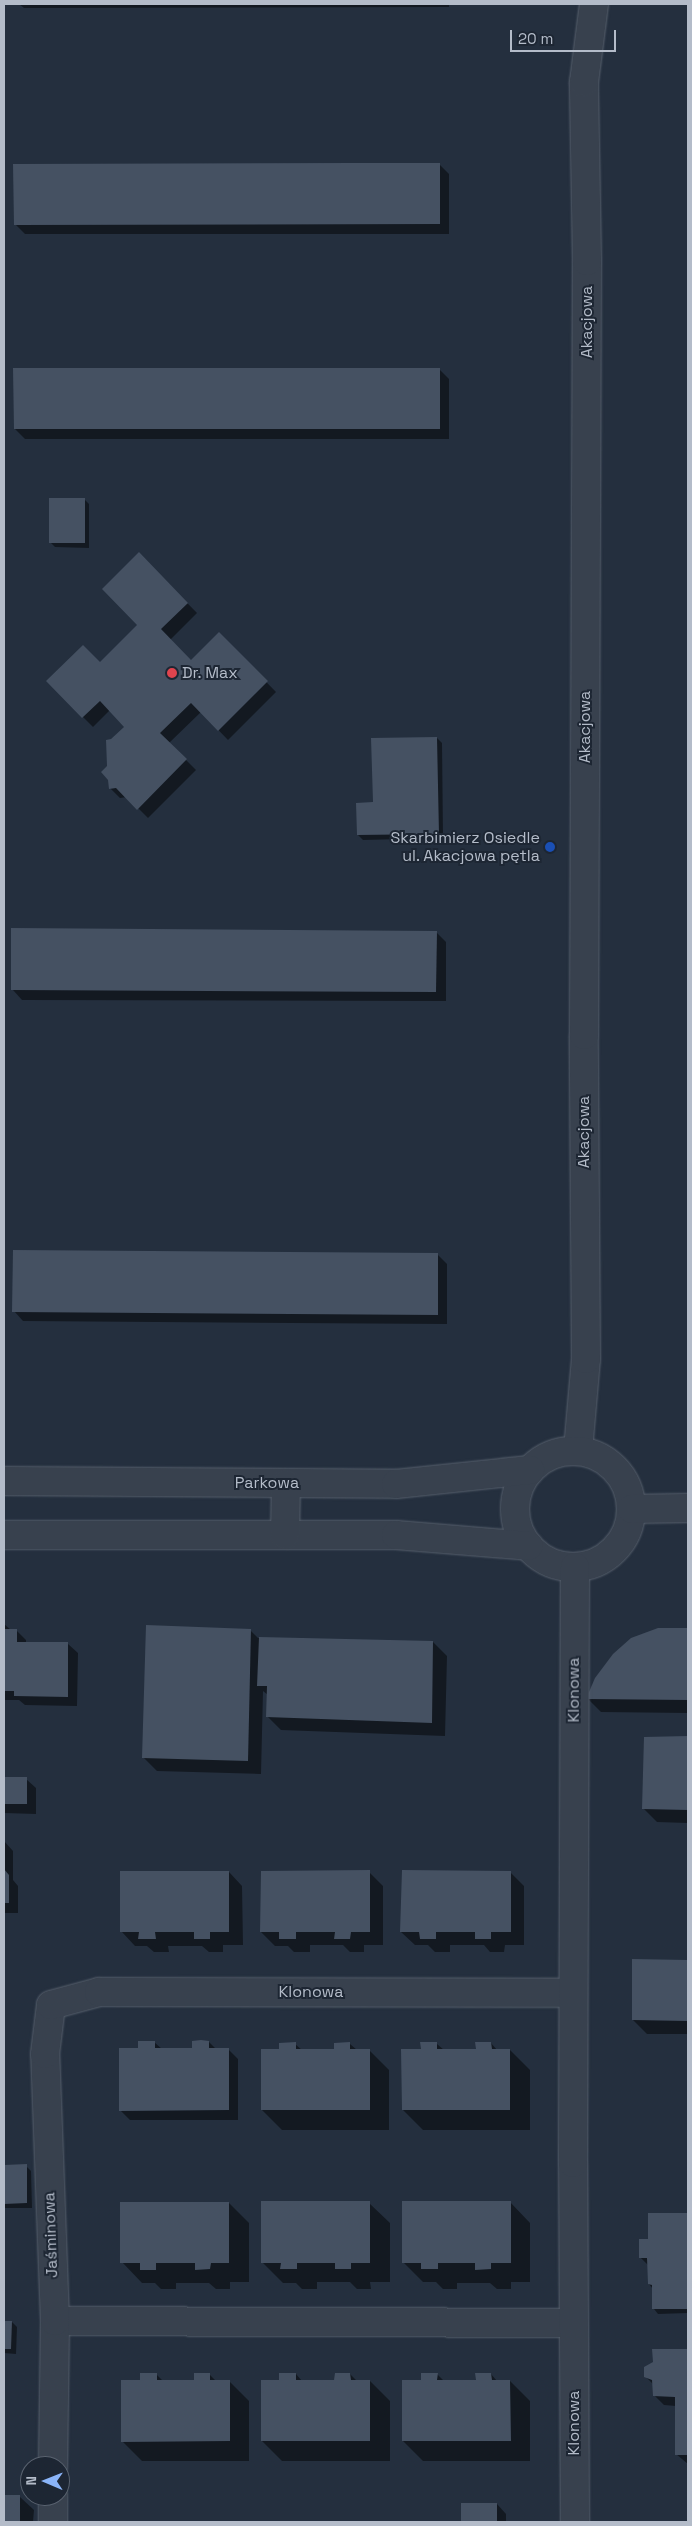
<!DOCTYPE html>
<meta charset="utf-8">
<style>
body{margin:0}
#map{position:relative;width:692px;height:2526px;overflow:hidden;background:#242f3e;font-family:"Space Grotesk",sans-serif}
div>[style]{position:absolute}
.shadow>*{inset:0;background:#0007}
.building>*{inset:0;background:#455162}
.roads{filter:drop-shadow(0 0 1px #565f6c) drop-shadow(0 0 1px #565f6c)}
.street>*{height:28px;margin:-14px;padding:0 14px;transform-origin:14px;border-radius:14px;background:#38414e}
.street>.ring{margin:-14px;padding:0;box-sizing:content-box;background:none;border:28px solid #38414e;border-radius:50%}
.dots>*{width:14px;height:14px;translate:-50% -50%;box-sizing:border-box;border:2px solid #1d2633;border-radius:50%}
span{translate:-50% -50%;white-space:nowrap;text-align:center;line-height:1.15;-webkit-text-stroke:4px #1d2633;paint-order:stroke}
.street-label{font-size:16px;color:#b4bcc9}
.poi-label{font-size:16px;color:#b4bcc9}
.left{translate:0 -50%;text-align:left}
.right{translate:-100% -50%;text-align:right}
.frame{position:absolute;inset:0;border:5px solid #b4bcc9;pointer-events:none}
.north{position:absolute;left:20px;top:2456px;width:50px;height:50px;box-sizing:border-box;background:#1d2633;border:1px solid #59626f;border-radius:50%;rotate:271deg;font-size:14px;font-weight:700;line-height:20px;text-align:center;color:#b4bcc9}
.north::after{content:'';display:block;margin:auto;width:18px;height:22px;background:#8ab4f8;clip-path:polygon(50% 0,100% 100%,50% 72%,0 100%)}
.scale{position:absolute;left:510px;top:30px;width:106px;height:22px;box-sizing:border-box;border:2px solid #b4bcc9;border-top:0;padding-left:6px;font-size:15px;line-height:18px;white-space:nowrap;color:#b4bcc9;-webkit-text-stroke:4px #1d2633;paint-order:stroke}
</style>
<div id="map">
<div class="shadow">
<div style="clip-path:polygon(19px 4px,449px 4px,449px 7px,24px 8px)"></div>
<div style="clip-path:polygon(439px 164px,449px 174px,449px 234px,25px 234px,15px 224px)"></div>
<div style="clip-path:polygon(439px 369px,449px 379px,449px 439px,25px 439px,15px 429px)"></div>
<div style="clip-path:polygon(84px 499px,89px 504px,89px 548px,55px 547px,50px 542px)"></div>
<div style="clip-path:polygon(139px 554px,197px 613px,170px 640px,191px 661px,219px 634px,276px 692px,228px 740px,201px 712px,169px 743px,196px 770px,148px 818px,127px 797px,120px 798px,110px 788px,108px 767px,112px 741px,126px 727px,110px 710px,93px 727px,47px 681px,100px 664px,138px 625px)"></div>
<div style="clip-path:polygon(437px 738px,442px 743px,443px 838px,363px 840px,358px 835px,374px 804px)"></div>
<div style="clip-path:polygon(436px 932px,446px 942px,446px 1001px,22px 1000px,13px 990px)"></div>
<div style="clip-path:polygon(437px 1254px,447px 1264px,447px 1324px,23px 1321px,14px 1311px)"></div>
<div style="clip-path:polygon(4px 1624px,11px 1630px,16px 1630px,26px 1640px,26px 1643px,68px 1644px,78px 1653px,77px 1706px,25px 1705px,19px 1700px,4px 1700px)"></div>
<div style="clip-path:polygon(658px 1629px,688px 1629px,688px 1713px,601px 1712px,587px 1698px)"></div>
<div style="clip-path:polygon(250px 1630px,258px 1638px,433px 1642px,447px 1656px,445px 1736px,281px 1730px,267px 1716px,268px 1695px,263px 1691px,261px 1774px,157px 1771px,143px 1757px)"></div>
<div style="clip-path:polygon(688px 1737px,688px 1823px,657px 1822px,643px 1808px,645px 1738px)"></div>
<div style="clip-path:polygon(4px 1778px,26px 1779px,36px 1788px,36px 1814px,4px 1813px)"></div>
<div style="clip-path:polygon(4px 1841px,13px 1851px,13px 1880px,18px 1886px,18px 1913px,4px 1913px)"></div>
<div style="clip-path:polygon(229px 1872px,242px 1886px,243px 1945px,223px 1945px,223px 1952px,209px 1952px,202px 1946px,168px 1946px,169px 1952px,154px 1952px,147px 1946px,135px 1946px,122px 1932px)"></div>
<div style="clip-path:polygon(369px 1872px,383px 1886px,383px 1945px,364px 1945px,364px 1952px,350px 1952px,343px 1945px,310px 1945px,310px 1952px,294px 1952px,288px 1946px,275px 1946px,261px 1932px)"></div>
<div style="clip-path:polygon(510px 1872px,524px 1886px,524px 1945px,505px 1945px,504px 1952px,490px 1952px,484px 1945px,450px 1945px,450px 1952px,435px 1952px,428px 1945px,415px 1945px,401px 1932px)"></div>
<div style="clip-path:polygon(633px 1960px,688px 1961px,688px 2034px,647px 2034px,633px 2020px)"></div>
<div style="clip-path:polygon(154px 2042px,162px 2049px,194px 2049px,209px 2042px,216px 2049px,228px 2049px,238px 2059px,238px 2120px,130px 2120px,120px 2110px,140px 2049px)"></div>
<div style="clip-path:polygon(491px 2043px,497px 2050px,510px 2050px,530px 2070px,530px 2130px,423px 2130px,403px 2110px,422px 2050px,437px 2044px,444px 2050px,477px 2050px)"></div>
<div style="clip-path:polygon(295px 2044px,302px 2050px,336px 2050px,350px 2044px,357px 2050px,369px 2050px,389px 2070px,389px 2130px,282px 2130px,262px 2110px,280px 2050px)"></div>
<div style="clip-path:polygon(4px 2166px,26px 2166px,31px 2171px,32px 2208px,4px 2208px)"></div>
<div style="clip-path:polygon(510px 2202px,530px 2223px,530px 2282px,511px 2282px,511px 2289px,497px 2289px,490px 2283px,457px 2283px,457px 2289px,443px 2289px,436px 2282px,423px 2282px,403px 2262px)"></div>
<div style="clip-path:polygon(229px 2203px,249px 2223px,249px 2282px,230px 2282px,230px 2289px,216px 2289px,209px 2283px,176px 2283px,176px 2289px,161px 2289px,155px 2283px,142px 2283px,122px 2262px)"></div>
<div style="clip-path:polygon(369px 2203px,390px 2223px,390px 2282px,370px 2282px,371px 2289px,357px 2289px,350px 2282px,317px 2282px,317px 2289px,302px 2289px,296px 2283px,283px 2283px,262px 2262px)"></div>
<div style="clip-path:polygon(649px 2214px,688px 2214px,688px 2313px,658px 2314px,654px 2309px,653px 2289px,649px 2284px,649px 2266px,640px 2257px,649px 2241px)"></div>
<div style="clip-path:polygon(4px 2322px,12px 2322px,17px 2327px,16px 2354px,4px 2353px)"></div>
<div style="clip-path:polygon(653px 2350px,688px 2351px,688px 2464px,676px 2454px,676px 2406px,664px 2405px,654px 2395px,654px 2385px,645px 2376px,654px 2363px)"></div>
<div style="clip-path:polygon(156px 2374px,163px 2381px,196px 2381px,210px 2375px,216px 2381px,229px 2381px,249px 2401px,249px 2461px,142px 2461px,122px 2441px,141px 2381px)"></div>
<div style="clip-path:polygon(296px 2374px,302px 2381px,336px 2381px,350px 2374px,357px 2381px,370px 2381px,390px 2401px,390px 2461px,282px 2461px,262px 2441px)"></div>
<div style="clip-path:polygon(437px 2374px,444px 2381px,477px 2381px,491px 2374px,497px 2381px,510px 2381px,530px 2401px,530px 2461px,423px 2461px,403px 2441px)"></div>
<div style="clip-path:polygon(4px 2496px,20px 2497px,34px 2510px,33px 2522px,4px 2522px)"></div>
<div style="clip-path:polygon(462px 2504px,497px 2504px,506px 2514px,506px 2522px,462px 2522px)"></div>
</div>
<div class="building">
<div style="clip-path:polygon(354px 163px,440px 163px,440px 224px,14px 225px,13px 164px)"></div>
<div style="clip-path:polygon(13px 368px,440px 368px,440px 429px,14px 429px)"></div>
<div style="clip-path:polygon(49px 498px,85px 498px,85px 543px,49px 543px)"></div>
<div style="clip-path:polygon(139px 552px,188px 603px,161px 629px,191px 660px,219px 632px,268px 681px,218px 731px,191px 703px,160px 733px,187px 759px,137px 810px,116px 788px,109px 789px,108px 780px,101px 772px,107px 766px,106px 740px,111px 739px,124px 727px,100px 701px,82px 718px,46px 681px,83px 645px,100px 662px,137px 625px,102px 589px)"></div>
<div style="clip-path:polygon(437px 737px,439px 834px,357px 835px,356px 803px,373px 802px,371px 738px)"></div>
<div style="clip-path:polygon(11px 928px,437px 931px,436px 992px,11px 990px)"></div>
<div style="clip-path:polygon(13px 1250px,438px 1253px,438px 1315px,12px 1312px)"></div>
<div style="clip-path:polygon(146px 1625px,251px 1629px,248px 1761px,142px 1758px)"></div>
<div style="clip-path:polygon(658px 1628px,688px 1628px,688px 1700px,586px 1699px,595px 1678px,613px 1654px,631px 1638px)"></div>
<div style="clip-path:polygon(4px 1629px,17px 1629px,17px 1642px,68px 1642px,68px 1697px,14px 1696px,14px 1691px,4px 1691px)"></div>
<div style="clip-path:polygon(259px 1637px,433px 1641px,432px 1723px,266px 1717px,267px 1686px,257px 1686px)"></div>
<div style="clip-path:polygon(688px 1736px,688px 1810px,642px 1809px,644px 1737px)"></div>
<div style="clip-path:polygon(4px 1777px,27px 1777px,27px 1804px,4px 1804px)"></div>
<div style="clip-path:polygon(4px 1869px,9px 1875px,9px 1903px,4px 1903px)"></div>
<div style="clip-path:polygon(370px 1870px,370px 1932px,351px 1932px,350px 1939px,334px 1939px,335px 1932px,296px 1932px,296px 1939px,279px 1939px,279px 1932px,260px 1932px,261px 1871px)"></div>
<div style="clip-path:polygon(402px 1870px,511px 1871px,511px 1932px,491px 1932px,491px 1939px,475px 1939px,475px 1932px,436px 1932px,436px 1939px,420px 1939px,419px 1932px,400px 1932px)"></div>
<div style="clip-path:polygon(120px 1871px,229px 1871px,229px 1932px,210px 1932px,210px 1939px,194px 1939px,194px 1932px,155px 1932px,156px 1939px,138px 1939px,139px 1932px,120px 1932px)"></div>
<div style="clip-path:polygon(632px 1959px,688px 1960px,688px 2021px,632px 2020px)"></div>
<div style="clip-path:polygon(201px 2040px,209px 2041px,209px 2048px,229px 2048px,229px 2110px,119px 2111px,119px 2048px,138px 2048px,138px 2041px,155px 2041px,155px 2048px,192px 2048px,192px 2041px)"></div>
<div style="clip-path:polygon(296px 2042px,296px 2049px,334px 2049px,334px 2043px,350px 2042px,350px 2049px,370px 2049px,370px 2110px,261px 2110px,261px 2049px,279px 2049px,279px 2043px)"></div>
<div style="clip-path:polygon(420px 2042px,437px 2042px,437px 2049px,476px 2049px,475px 2042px,491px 2042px,492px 2049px,510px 2049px,510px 2110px,402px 2110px,401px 2049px,421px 2049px)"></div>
<div style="clip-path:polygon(27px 2164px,27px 2203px,4px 2204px,4px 2165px)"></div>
<div style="clip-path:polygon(261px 2201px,370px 2201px,370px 2263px,351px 2263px,351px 2269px,335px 2269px,335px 2263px,297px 2263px,297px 2269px,280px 2269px,281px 2263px,261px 2263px)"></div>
<div style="clip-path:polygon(402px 2201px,511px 2201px,511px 2263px,491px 2263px,491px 2269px,475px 2270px,475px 2263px,438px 2263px,438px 2269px,421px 2269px,421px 2263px,402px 2263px)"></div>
<div style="clip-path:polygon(120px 2202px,229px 2202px,229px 2263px,211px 2263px,210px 2269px,195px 2270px,195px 2263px,156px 2263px,156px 2270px,140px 2270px,140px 2263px,120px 2263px)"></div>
<div style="clip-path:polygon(648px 2213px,688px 2213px,688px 2309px,652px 2309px,652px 2285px,648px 2284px,647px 2258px,639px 2258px,639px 2239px,648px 2239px)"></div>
<div style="clip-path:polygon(4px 2321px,12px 2321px,11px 2349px,4px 2349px)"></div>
<div style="clip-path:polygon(652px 2349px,688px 2349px,688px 2455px,675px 2455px,675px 2397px,653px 2396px,652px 2380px,644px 2377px,644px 2367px,653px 2362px)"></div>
<div style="clip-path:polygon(140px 2373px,157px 2373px,157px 2380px,194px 2380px,194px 2373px,210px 2373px,210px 2380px,230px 2380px,230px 2441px,121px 2442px,121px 2380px,140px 2380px)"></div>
<div style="clip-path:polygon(279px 2373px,296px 2373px,296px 2380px,334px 2380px,335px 2373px,350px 2373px,351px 2380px,370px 2380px,370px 2441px,261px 2441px,261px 2380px,279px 2380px)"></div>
<div style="clip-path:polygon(421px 2373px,438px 2373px,437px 2380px,476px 2380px,475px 2373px,491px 2373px,492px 2380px,510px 2380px,511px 2441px,402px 2441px,402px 2380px,421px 2380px)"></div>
<div style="clip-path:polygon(4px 2495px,20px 2495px,20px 2522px,4px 2522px)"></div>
<div style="clip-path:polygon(461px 2503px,497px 2503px,497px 2522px,461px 2522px)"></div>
</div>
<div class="roads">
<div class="street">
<div style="left:578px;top:1450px;width:91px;rotate:-85deg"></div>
<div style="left:586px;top:1359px;width:324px;rotate:-90.4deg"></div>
<div style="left:584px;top:1035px;width:774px;rotate:-89.78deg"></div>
<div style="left:587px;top:261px;width:179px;rotate:-91deg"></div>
<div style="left:584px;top:82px;width:79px;rotate:-82.7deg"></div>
<div class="ring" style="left:515px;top:1451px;width:88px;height:88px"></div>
<div style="left:4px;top:1481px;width:392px;rotate:0.4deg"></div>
<div style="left:396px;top:1484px;width:135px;rotate:-6deg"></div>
<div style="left:632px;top:1509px;width:56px;rotate:-1deg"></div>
<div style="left:4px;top:1535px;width:392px"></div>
<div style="left:396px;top:1535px;width:133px;rotate:4.7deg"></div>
<div style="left:285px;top:1535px;width:51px;rotate:-88.9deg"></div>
<div style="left:55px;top:2321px;width:518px;rotate:0.22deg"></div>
<div style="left:53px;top:2466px;width:145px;rotate:-89.2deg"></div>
<div style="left:55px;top:2321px;width:267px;rotate:-92.1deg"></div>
<div style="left:45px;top:2054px;width:49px;rotate:-83deg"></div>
<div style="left:51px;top:2005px;width:50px;rotate:-15.2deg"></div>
<div style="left:99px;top:1992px;width:474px;rotate:0.1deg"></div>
<div style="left:53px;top:2522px;width:26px;rotate:-90deg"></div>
<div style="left:575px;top:2522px;width:359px;rotate:-90.3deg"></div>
<div style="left:573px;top:2163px;width:596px;rotate:-89.81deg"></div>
</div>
</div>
<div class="dots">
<div style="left:172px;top:673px;background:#e0444e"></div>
<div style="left:550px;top:847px;background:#1a4fb4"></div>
</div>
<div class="street-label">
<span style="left:587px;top:322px;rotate:-90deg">Akacjowa</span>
<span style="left:585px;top:727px;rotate:-90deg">Akacjowa</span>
<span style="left:584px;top:1132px;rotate:-90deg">Akacjowa</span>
<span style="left:267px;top:1483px">Parkowa</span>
<span style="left:574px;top:1690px;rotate:-90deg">Klonowa</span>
<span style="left:311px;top:1992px">Klonowa</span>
<span style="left:51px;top:2235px;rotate:-92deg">Jaśminowa</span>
<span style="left:574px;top:2423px;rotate:-90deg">Klonowa</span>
</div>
<div class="poi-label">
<span class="left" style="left:182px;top:673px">Dr. Max</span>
<span class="right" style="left:540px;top:847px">Skarbimierz Osiedle<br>ul. Akacjowa pętla</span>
</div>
<div class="frame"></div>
<div class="north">N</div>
<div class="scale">20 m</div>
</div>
